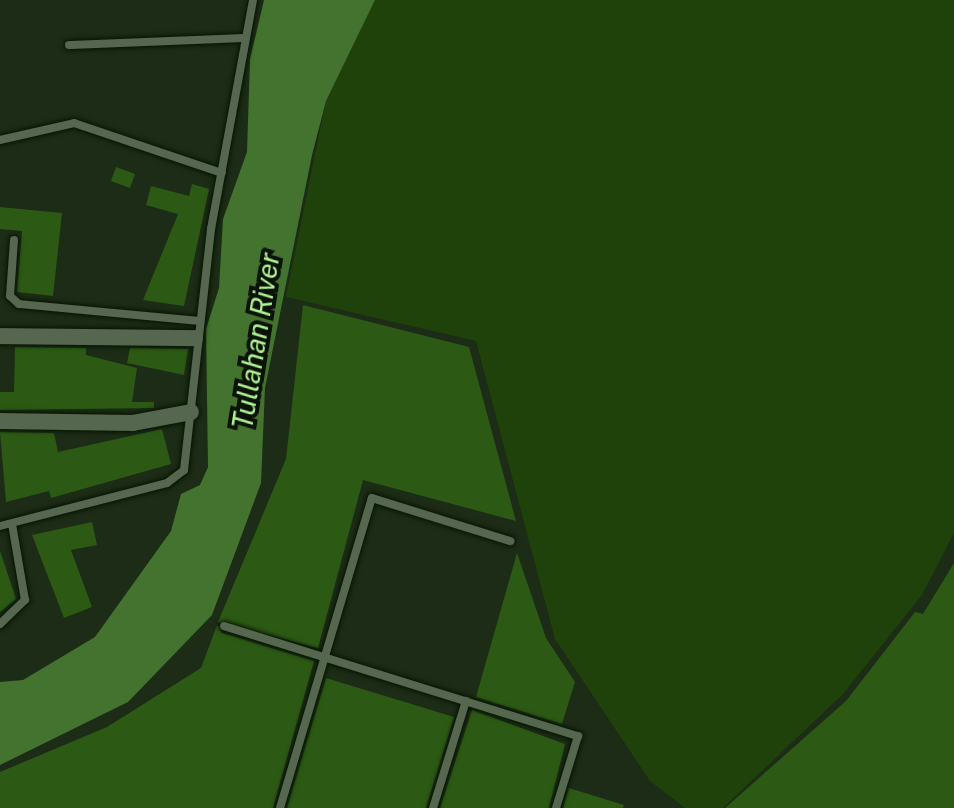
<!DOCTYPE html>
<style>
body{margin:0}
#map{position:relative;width:954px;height:808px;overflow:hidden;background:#1c2c16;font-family:"Public Sans",sans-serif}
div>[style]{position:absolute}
.green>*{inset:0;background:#1e420a}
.water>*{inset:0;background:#44732f}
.building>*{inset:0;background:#2c5a14}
.roads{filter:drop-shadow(0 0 2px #061402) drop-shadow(0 0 2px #061402)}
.service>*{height:8px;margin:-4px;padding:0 4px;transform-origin:4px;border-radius:4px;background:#56674f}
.minor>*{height:16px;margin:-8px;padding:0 8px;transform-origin:8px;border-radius:8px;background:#56674f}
span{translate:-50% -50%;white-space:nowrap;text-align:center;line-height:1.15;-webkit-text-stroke:8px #0b1208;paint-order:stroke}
.water-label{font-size:28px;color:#aff294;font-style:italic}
</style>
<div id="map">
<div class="green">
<div style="clip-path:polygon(375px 0,954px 0,954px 533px,922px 595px,843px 694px,723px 808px,685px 808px,650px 781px,555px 639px,476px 341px,286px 297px,326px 101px)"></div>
</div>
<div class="water">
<div style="clip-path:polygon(264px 0,375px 0,326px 101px,312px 155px,265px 388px,261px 483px,212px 615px,128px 702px,0 765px,0 682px,23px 680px,95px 637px,171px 531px,181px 494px,200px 485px,208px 467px,206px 329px,219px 288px,223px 219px,247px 152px,250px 59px)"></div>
</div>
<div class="building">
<div style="clip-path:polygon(116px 167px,135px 174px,130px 188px,111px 181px)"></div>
<div style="clip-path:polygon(192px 184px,209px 189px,184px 306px,143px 300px,178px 214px,146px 205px,151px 186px,189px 196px)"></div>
<div style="clip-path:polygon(0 207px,62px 213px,53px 296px,17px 292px,22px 231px,0 229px)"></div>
<div style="clip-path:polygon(303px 305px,469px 347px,516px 521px,363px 480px,318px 648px,218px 622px,286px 459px)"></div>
<div style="clip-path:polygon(15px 347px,86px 348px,86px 355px,137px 368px,132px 402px,154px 402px,154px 408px,0 410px,0 392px,14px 392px)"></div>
<div style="clip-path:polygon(130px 348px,188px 349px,184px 375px,127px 363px)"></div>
<div style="clip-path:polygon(162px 429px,171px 464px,51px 498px,49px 491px,6px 502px,0 432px,54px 433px,58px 452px)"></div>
<div style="clip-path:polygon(92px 522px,97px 545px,71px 550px,92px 607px,64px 618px,32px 535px)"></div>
<div style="clip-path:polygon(0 551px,16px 599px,0 612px)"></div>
<div style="clip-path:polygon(517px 553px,546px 638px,575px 682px,562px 724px,476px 697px)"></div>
<div style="clip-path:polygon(954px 563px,954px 808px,725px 808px,846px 701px,915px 612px,923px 614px)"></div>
<div style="clip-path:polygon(217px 625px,222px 633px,314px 661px,273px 808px,0 808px,0 772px,107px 727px,201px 668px)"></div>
<div style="clip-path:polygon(326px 678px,454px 717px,426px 808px,287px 808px)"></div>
<div style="clip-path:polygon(472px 710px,565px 744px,549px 808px,440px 808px)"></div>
<div style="clip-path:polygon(569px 788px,624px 805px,623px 808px,563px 808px)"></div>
</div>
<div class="roads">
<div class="service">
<div style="left:69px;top:45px;width:177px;rotate:-2.3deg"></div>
<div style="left:0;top:140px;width:76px;rotate:-12.9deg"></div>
<div style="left:74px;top:123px;width:156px;rotate:18.7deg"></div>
<div style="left:14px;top:240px;width:56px;rotate:94.1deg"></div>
<div style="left:10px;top:296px;width:12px;rotate:42deg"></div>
<div style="left:19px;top:304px;width:180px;rotate:5.4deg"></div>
<div style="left:0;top:526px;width:172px;rotate:-14.4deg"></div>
<div style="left:167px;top:483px;width:21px;rotate:-37deg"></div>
<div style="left:184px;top:470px;width:243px;rotate:-83.6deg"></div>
<div style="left:211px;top:229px;width:233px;rotate:-79.6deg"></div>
<div style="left:0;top:624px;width:35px;rotate:-44deg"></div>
<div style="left:25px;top:600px;width:77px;rotate:-99.7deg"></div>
<div style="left:224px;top:626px;width:371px;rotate:17.3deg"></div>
<div style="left:578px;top:736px;width:75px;rotate:107deg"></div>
<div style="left:280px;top:808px;width:323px;rotate:-73.5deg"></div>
<div style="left:372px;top:498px;width:145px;rotate:17.3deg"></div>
<div style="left:433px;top:808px;width:112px;rotate:-72.9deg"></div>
</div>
<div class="minor">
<div style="left:0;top:336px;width:195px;rotate:0.6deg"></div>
<div style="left:0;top:421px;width:133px;rotate:0.9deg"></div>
<div style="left:133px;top:423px;width:59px;rotate:-10.7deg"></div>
</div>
</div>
<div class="water-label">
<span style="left:256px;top:341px;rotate:-81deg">Tullahan River</span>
</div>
</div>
